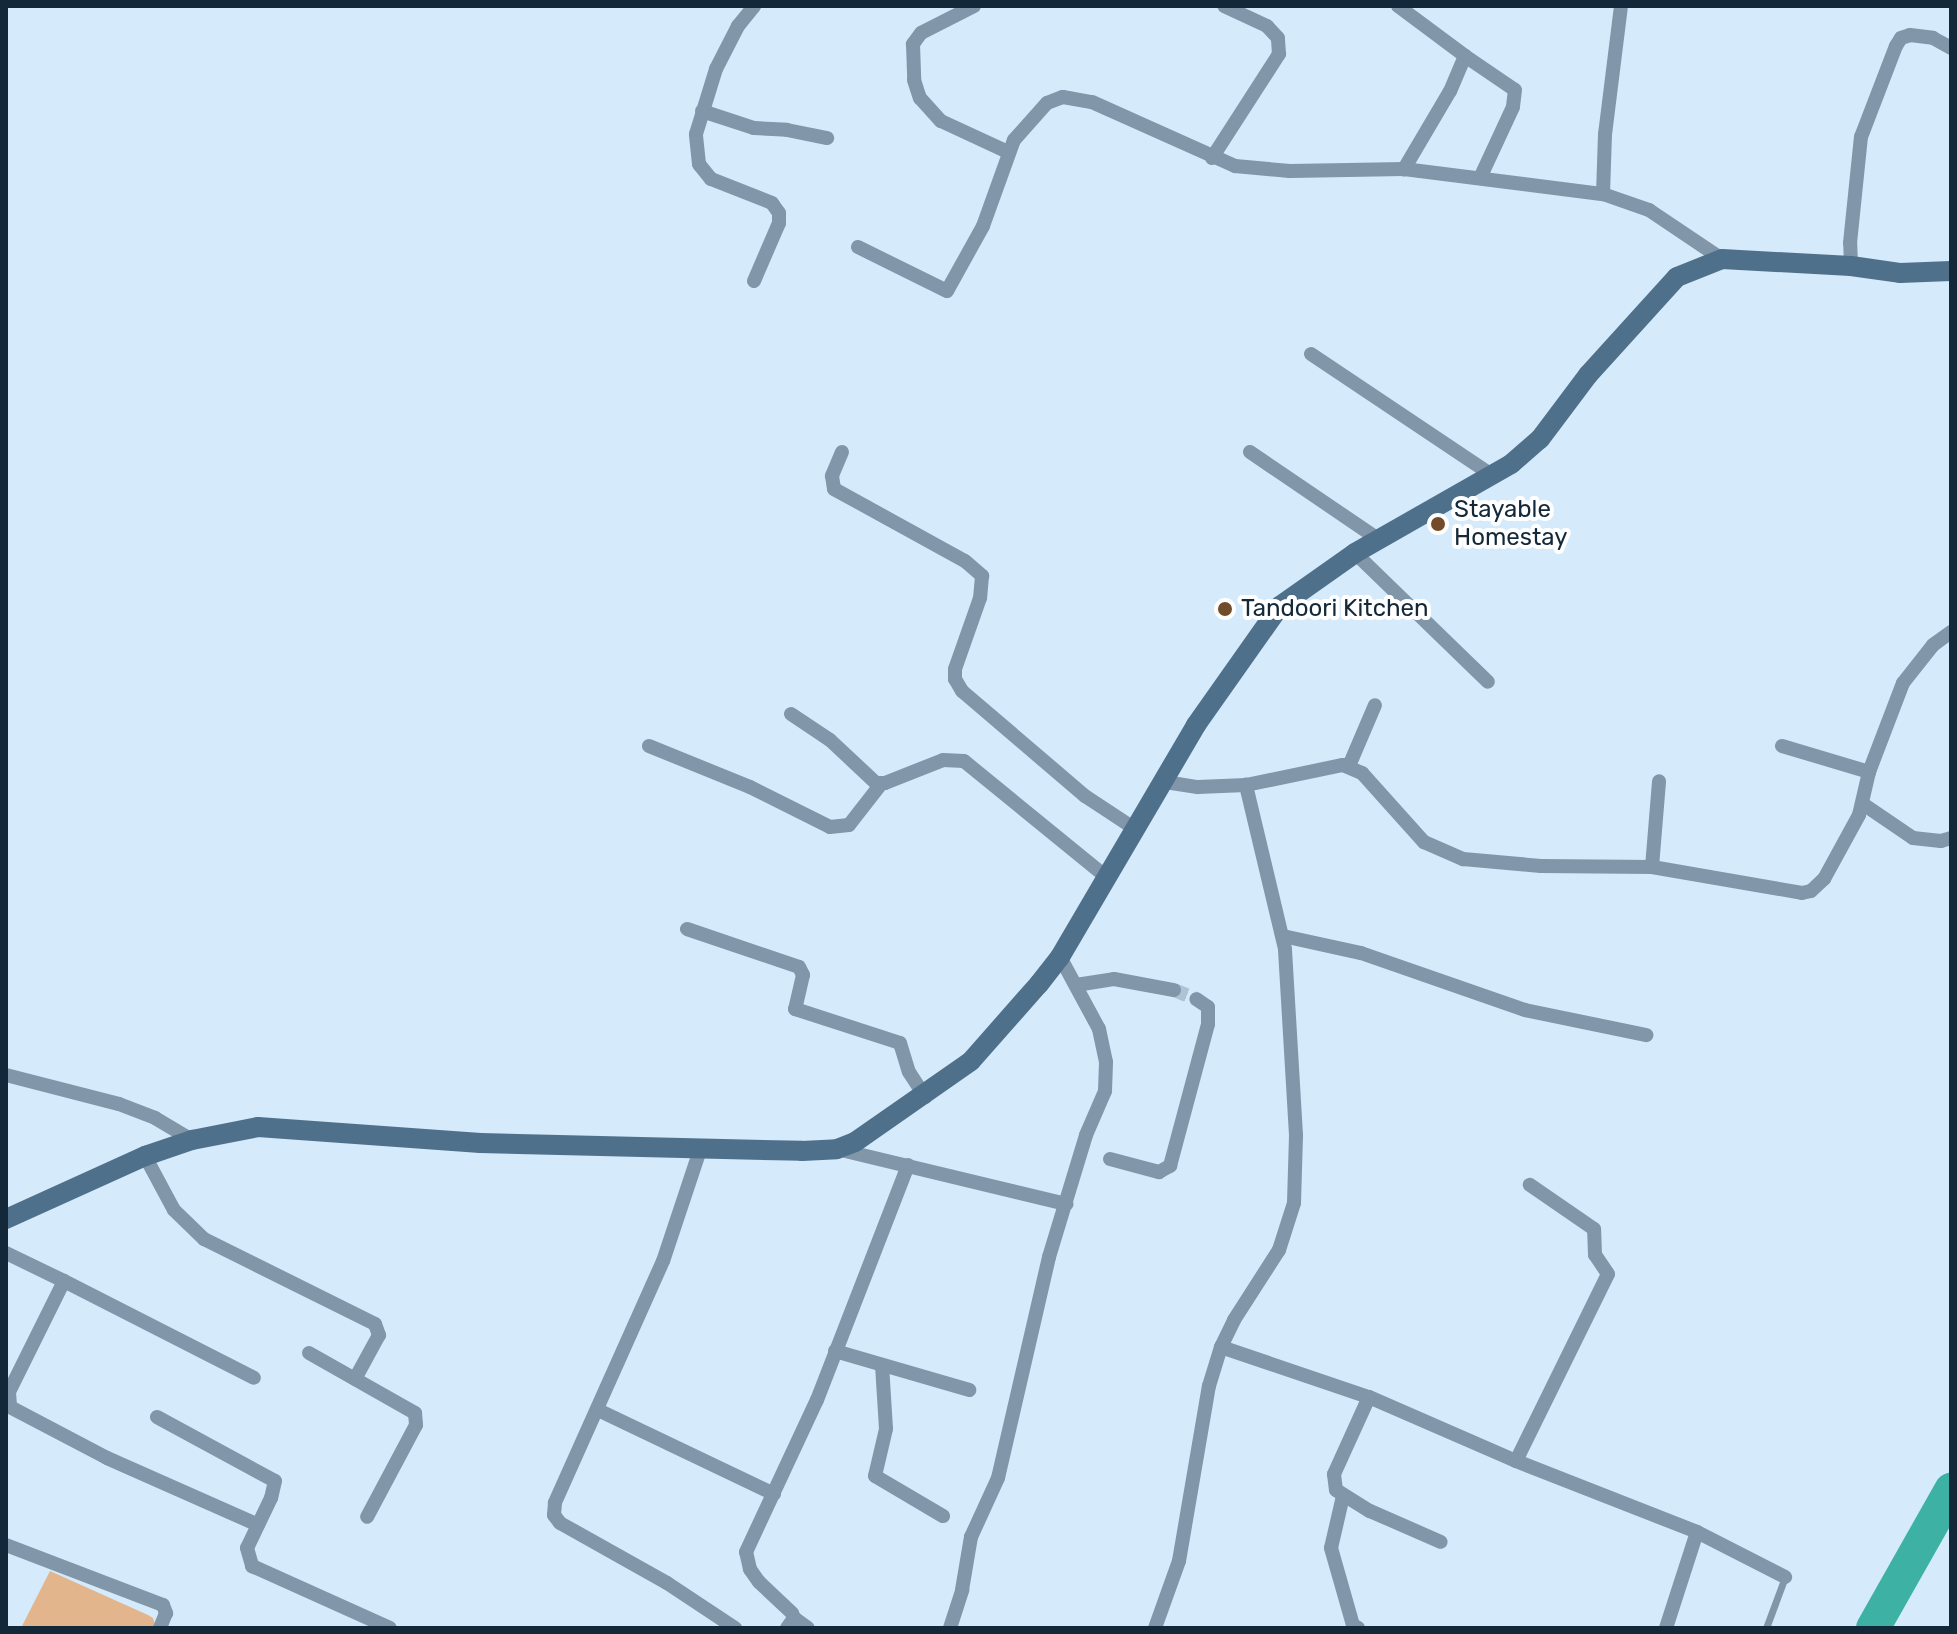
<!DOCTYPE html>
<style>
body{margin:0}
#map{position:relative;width:1957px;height:1634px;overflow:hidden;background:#d5eafb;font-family:Rubik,sans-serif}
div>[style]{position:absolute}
.green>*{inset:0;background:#e3b58c}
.river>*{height:34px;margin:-17px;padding:0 17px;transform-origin:17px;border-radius:17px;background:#3db2a4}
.street-tunnel>*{height:14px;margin-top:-7px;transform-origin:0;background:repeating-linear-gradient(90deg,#aec3d4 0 14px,transparent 0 21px)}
.lane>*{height:7px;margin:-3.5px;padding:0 3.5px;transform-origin:3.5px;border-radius:3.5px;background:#8196a9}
.street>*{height:14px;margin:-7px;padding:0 7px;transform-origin:7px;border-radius:7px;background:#8196a9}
.secondary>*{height:20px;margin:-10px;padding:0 10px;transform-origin:10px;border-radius:10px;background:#4f708a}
.dots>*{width:22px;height:22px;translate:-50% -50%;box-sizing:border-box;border:4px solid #fff;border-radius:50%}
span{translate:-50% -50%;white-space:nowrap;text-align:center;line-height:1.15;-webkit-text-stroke:8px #fff;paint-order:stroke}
.poi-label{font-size:24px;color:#132838}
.left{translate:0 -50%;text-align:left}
.frame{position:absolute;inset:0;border:8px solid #132838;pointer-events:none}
</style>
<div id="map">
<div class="green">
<div style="clip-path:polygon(50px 1571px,148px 1615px,153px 1618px,156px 1628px,21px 1628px)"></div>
</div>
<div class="river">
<div style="left:1873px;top:1628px;width:159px;rotate:-60.5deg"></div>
</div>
<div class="street-tunnel">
<div style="left:1174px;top:990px;width:24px;rotate:22deg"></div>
</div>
<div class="lane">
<div style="left:1766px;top:1628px;width:54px;rotate:-69.6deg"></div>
</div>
<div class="street">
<div style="left:974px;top:6px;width:59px;rotate:153deg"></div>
<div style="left:921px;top:33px;width:14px;rotate:126deg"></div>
<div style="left:913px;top:44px;width:36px;rotate:88deg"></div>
<div style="left:914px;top:80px;width:19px;rotate:72deg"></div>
<div style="left:920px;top:98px;width:31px;rotate:48deg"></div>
<div style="left:941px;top:121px;width:74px;rotate:24.8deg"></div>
<div style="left:1398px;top:6px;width:84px;rotate:36.7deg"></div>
<div style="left:1465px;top:56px;width:38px;rotate:113deg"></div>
<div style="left:1450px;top:91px;width:91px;rotate:120.5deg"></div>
<div style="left:1621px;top:6px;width:129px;rotate:97.1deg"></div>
<div style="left:1605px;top:134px;width:60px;rotate:91.9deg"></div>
<div style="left:1603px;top:194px;width:49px;rotate:19.2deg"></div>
<div style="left:1649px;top:210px;width:88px;rotate:33.9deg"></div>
<div style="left:1465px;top:56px;width:60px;rotate:34.2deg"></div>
<div style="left:1515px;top:90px;width:17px;rotate:97deg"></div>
<div style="left:1513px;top:107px;width:78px;rotate:114.9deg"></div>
<div style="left:702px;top:111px;width:55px;rotate:18.1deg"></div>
<div style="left:754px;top:128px;width:33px;rotate:3deg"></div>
<div style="left:787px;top:130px;width:41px;rotate:11.3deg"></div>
<div style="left:1212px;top:158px;width:124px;rotate:-57.2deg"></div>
<div style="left:1279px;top:54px;width:16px;rotate:-94deg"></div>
<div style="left:1278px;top:38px;width:16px;rotate:-133deg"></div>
<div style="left:1267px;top:26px;width:47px;rotate:-155.1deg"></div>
<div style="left:858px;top:247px;width:99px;rotate:26.3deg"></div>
<div style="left:947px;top:291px;width:74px;rotate:-61deg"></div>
<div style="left:983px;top:226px;width:91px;rotate:-70.2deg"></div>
<div style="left:1014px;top:140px;width:50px;rotate:-48.3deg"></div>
<div style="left:1047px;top:103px;width:17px;rotate:-21deg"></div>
<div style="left:1063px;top:97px;width:29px;rotate:10deg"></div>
<div style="left:1092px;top:102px;width:157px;rotate:24.1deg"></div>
<div style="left:1235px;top:166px;width:55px;rotate:5.2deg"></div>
<div style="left:1290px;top:171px;width:114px;rotate:-1deg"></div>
<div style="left:1404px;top:169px;width:201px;rotate:7.2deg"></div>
<div style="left:1851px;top:266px;width:23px;rotate:-92deg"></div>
<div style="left:1850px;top:243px;width:107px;rotate:-84.1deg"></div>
<div style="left:1861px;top:137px;width:97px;rotate:-69deg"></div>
<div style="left:1896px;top:46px;width:9px;rotate:-58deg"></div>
<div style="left:1901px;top:38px;width:9px;rotate:-18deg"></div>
<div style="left:1910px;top:35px;width:23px;rotate:7deg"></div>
<div style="left:1933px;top:38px;width:21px;rotate:29deg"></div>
<div style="left:754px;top:281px;width:63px;rotate:-66.7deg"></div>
<div style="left:779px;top:223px;width:10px;rotate:-90deg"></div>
<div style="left:779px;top:213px;width:12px;rotate:-125deg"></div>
<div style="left:772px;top:203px;width:66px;rotate:-158.5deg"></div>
<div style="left:711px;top:179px;width:19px;rotate:-129deg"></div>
<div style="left:699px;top:164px;width:30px;rotate:-96deg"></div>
<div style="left:696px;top:134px;width:68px;rotate:-72.9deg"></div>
<div style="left:716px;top:69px;width:48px;rotate:-62.9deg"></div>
<div style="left:738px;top:26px;width:26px;rotate:-51deg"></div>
<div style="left:1311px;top:354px;width:218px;rotate:33.8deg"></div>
<div style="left:842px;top:452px;width:26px;rotate:113deg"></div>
<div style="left:832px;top:476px;width:13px;rotate:81deg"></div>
<div style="left:834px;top:489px;width:149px;rotate:28.8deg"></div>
<div style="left:965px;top:561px;width:23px;rotate:41deg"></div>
<div style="left:982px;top:576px;width:22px;rotate:95deg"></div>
<div style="left:980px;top:598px;width:75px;rotate:109.4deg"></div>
<div style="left:955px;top:669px;width:10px;rotate:90deg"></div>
<div style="left:955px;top:679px;width:14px;rotate:60deg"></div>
<div style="left:962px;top:691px;width:162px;rotate:40.5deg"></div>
<div style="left:1085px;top:796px;width:60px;rotate:33.4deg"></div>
<div style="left:1250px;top:452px;width:155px;rotate:34.2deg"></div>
<div style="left:1355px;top:553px;width:185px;rotate:44.1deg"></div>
<div style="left:791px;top:714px;width:47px;rotate:33.7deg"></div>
<div style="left:830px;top:740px;width:63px;rotate:43.1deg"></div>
<div style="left:876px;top:783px;width:9px"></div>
<div style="left:885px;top:783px;width:62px;rotate:-21.6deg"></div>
<div style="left:943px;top:760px;width:21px;rotate:3deg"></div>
<div style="left:964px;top:761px;width:183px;rotate:39.2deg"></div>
<div style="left:649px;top:746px;width:109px;rotate:22.1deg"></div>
<div style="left:750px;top:787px;width:89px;rotate:26.6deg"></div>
<div style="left:830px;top:827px;width:19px;rotate:-6deg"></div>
<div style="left:849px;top:825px;width:52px;rotate:-52deg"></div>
<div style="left:1782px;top:746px;width:91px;rotate:16.6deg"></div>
<div style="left:1349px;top:766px;width:66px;rotate:-66.9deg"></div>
<div style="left:1165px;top:782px;width:33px;rotate:9deg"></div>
<div style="left:1198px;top:787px;width:48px;rotate:-2.4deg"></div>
<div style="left:1246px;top:785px;width:99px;rotate:-11.7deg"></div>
<div style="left:1343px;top:765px;width:21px;rotate:23deg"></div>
<div style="left:1362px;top:773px;width:93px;rotate:48.1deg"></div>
<div style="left:1424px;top:842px;width:43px;rotate:23.6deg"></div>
<div style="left:1463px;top:859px;width:78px;rotate:5.1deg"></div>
<div style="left:1541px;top:866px;width:111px;rotate:0.5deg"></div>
<div style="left:1652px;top:867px;width:152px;rotate:9.8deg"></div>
<div style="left:1802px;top:893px;width:9px;rotate:-13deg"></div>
<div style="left:1811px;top:891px;width:18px;rotate:-43deg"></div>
<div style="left:1824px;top:879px;width:73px;rotate:-61.3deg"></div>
<div style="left:1859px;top:815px;width:44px;rotate:-76.9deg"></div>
<div style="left:1869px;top:772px;width:95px;rotate:-69.1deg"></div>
<div style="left:1903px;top:683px;width:48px;rotate:-51.7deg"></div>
<div style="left:1933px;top:645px;width:22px;rotate:-36deg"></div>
<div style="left:1863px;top:804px;width:60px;rotate:34.2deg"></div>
<div style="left:1913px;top:838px;width:28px;rotate:6deg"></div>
<div style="left:1941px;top:841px;width:10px;rotate:-17deg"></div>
<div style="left:1652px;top:867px;width:86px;rotate:-85.3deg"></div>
<div style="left:687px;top:929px;width:118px;rotate:18.7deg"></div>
<div style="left:799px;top:967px;width:9px;rotate:63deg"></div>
<div style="left:803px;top:975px;width:35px;rotate:103deg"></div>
<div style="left:795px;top:1009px;width:110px;rotate:17.9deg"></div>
<div style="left:900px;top:1043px;width:30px;rotate:73deg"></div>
<div style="left:909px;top:1072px;width:30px;rotate:57deg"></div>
<div style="left:1283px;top:936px;width:80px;rotate:12.3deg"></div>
<div style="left:1361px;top:953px;width:174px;rotate:19.2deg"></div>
<div style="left:1525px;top:1010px;width:124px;rotate:11.7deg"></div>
<div style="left:1076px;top:985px;width:38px;rotate:-9deg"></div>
<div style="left:1114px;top:979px;width:61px;rotate:10.4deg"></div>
<div style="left:6px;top:1075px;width:117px;rotate:14.4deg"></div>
<div style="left:119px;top:1104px;width:39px;rotate:21deg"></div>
<div style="left:155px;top:1118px;width:43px;rotate:30.7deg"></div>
<div style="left:701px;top:1147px;width:120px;rotate:108.4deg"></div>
<div style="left:663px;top:1261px;width:265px;rotate:114.1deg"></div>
<div style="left:555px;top:1503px;width:12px;rotate:95deg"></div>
<div style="left:554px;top:1515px;width:10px;rotate:53deg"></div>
<div style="left:560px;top:1523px;width:123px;rotate:29.3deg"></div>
<div style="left:667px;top:1583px;width:82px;rotate:33.5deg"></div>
<div style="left:837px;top:1149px;width:236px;rotate:13.5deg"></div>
<div style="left:145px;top:1156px;width:61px;rotate:61.8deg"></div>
<div style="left:174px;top:1210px;width:42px;rotate:44deg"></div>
<div style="left:204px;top:1239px;width:191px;rotate:26.4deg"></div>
<div style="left:375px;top:1324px;width:12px;rotate:70deg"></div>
<div style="left:379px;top:1335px;width:50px;rotate:118.6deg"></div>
<div style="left:1110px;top:1159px;width:51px;rotate:14.9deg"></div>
<div style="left:1159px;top:1172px;width:13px;rotate:-29deg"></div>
<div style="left:1170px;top:1166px;width:147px;rotate:-75deg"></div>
<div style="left:1208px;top:1024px;width:17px;rotate:-90deg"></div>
<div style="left:1208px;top:1007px;width:14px;rotate:-146deg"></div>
<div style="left:6px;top:1253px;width:64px;rotate:25.8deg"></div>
<div style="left:64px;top:1281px;width:124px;rotate:116.4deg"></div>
<div style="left:9px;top:1392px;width:15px;rotate:86deg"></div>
<div style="left:10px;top:1407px;width:110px;rotate:27.7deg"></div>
<div style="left:107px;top:1458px;width:165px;rotate:23.9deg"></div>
<div style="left:64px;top:1281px;width:213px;rotate:27deg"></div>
<div style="left:1221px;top:1347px;width:156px;rotate:18.7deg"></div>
<div style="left:1369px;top:1397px;width:160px;rotate:23.5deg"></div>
<div style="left:1516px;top:1461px;width:194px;rotate:21.4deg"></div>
<div style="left:1697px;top:1532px;width:99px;rotate:27.1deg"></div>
<div style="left:835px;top:1351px;width:140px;rotate:16.2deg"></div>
<div style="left:309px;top:1353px;width:122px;rotate:29.5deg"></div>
<div style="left:415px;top:1413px;width:12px;rotate:85deg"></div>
<div style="left:416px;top:1425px;width:104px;rotate:118deg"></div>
<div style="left:882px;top:1365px;width:64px;rotate:86.4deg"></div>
<div style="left:886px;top:1429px;width:48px;rotate:103.2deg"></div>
<div style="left:875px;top:1476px;width:79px;rotate:30.5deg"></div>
<div style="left:1369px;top:1397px;width:85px;rotate:114.4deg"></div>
<div style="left:1334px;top:1474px;width:16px;rotate:83deg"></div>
<div style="left:1336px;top:1490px;width:40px;rotate:32deg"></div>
<div style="left:1370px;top:1511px;width:77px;rotate:23.6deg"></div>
<div style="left:598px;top:1410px;width:195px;rotate:25.5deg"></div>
<div style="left:157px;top:1417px;width:134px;rotate:28.5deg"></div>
<div style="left:275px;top:1481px;width:17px;rotate:103deg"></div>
<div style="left:271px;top:1498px;width:55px;rotate:115.6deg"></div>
<div style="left:247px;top:1548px;width:19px;rotate:74deg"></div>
<div style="left:252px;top:1566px;width:151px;rotate:24.2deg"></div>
<div style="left:1516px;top:1461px;width:208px;rotate:-63.8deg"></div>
<div style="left:1608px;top:1274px;width:23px;rotate:-124deg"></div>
<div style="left:1595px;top:1255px;width:26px;rotate:-92deg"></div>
<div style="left:1594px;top:1229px;width:78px;rotate:-145.5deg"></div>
<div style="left:1343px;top:1496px;width:53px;rotate:103deg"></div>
<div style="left:1331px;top:1548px;width:80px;rotate:74.1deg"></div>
<div style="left:1353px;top:1625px;width:6px;rotate:31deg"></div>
<div style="left:6px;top:1545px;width:168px;rotate:20.9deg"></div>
<div style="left:163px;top:1605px;width:9px;rotate:69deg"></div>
<div style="left:166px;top:1613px;width:16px;rotate:112deg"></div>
<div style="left:794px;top:1618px;width:17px;rotate:36deg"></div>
<div style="left:787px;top:1628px;width:12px;rotate:-55deg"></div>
<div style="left:794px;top:1618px;width:5px;rotate:-112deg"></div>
<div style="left:792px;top:1613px;width:45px;rotate:-136.8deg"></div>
<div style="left:759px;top:1582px;width:16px;rotate:-125deg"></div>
<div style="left:750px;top:1569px;width:17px;rotate:-103deg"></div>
<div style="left:746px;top:1552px;width:168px;rotate:-65deg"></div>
<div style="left:817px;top:1400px;width:252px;rotate:-68.8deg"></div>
<div style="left:950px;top:1628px;width:40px;rotate:-72deg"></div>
<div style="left:962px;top:1590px;width:54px;rotate:-80.4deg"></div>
<div style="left:971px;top:1537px;width:65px;rotate:-65.4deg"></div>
<div style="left:998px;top:1478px;width:227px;rotate:-77deg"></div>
<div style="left:1049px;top:1257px;width:127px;rotate:-73.1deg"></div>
<div style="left:1086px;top:1135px;width:48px;rotate:-66.6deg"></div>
<div style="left:1105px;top:1091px;width:29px;rotate:-88deg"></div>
<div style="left:1106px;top:1062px;width:34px;rotate:-102deg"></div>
<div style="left:1099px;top:1029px;width:82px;rotate:-118.4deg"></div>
<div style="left:1155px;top:1628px;width:71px;rotate:-70.3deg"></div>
<div style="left:1179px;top:1561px;width:178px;rotate:-80.3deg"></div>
<div style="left:1209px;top:1386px;width:41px;rotate:-72.9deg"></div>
<div style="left:1221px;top:1347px;width:30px;rotate:-64deg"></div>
<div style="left:1234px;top:1320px;width:83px;rotate:-57.3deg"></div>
<div style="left:1279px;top:1250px;width:49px;rotate:-72.3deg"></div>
<div style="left:1294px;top:1203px;width:68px;rotate:-88.3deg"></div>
<div style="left:1296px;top:1135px;width:186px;rotate:-93.4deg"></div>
<div style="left:1285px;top:949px;width:169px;rotate:-103.4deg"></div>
<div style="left:1666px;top:1628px;width:101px;rotate:-72.1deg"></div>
</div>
<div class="secondary">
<div style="left:6px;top:1219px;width:153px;rotate:-24.4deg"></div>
<div style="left:145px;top:1156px;width:50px;rotate:-18.8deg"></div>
<div style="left:192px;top:1140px;width:67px;rotate:-11.1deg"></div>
<div style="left:258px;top:1127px;width:223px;rotate:4.1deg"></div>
<div style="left:480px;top:1143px;width:322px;rotate:1.4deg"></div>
<div style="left:802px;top:1151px;width:35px;rotate:-3deg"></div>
<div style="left:837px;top:1149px;width:19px;rotate:-21deg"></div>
<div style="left:855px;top:1142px;width:141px;rotate:-34.9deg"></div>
<div style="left:971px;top:1061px;width:103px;rotate:-48.6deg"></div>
<div style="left:1039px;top:984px;width:34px;rotate:-52deg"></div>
<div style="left:1060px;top:957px;width:269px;rotate:-59.6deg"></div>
<div style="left:1196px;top:725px;width:146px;rotate:-54.8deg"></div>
<div style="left:1280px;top:606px;width:92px;rotate:-35.2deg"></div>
<div style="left:1355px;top:553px;width:180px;rotate:-29.7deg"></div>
<div style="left:1511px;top:464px;width:38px;rotate:-41deg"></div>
<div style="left:1540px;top:439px;width:80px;rotate:-53.1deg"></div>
<div style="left:1588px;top:375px;width:132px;rotate:-47.8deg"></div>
<div style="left:1677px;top:277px;width:48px;rotate:-21.8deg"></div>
<div style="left:1722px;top:259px;width:129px;rotate:3.1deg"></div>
<div style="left:1851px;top:266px;width:49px;rotate:8.1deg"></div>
<div style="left:1900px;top:273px;width:51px;rotate:-2.2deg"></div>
</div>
<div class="dots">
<div style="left:1438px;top:524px;background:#724c28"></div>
<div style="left:1225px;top:609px;background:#724c28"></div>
</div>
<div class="poi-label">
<span class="left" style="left:1454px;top:524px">Stayable<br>Homestay</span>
<span class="left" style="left:1241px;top:609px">Tandoori Kitchen</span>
</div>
<div class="frame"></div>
</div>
